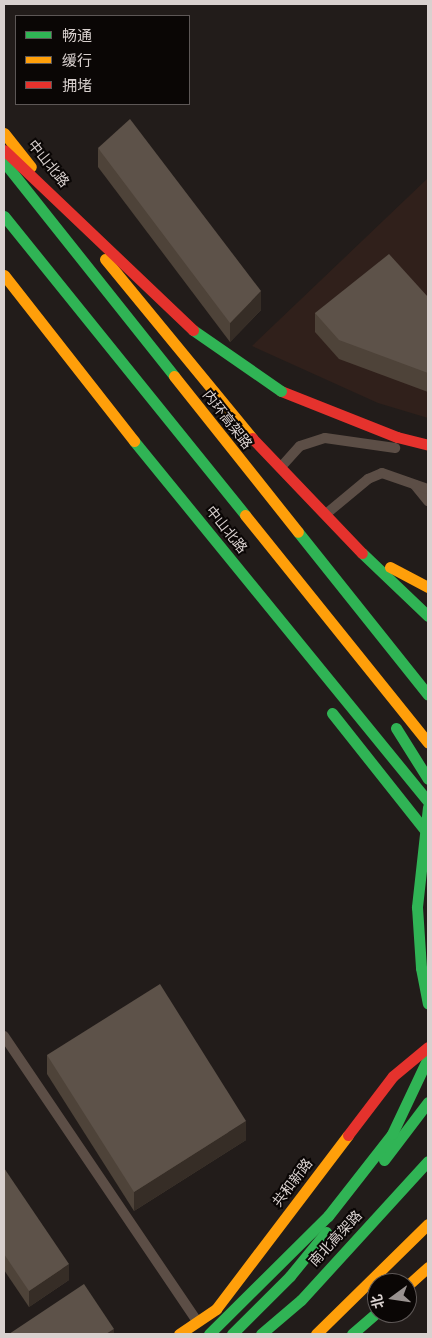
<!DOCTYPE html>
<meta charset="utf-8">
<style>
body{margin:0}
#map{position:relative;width:432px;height:1338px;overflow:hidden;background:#221c1a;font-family:"Alegreya Sans","Noto Sans SC",sans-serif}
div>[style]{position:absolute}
.built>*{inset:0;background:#30201b}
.lane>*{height:10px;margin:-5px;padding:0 5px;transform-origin:5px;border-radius:5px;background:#5c4e46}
.fast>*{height:11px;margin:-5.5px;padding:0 5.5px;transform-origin:5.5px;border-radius:5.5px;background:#30b455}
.slow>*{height:11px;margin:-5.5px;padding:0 5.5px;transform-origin:5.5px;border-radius:5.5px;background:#ff9f0a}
.jam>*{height:11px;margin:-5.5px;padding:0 5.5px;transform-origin:5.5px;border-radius:5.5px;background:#e5322d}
.fast-bridge>*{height:11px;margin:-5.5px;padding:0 5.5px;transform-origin:5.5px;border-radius:5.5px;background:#30b455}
.jam-bridge>*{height:11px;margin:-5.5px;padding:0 5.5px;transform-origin:5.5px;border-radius:5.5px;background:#e5322d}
.wall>*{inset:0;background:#4e4339}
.shaded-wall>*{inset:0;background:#362d26}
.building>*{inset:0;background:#5d5249}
span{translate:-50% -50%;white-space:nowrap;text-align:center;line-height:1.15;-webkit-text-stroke:4px #0a0605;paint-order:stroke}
.street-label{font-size:14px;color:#d9d1cf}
.frame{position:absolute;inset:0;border:5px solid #d9d1cf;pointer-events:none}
.legend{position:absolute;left:15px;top:15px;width:175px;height:90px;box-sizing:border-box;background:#0a0605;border:1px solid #5d5756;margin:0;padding:6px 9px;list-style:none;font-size:15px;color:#d9d1cf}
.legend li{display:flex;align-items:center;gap:10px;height:25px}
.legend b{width:25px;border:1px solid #5d5756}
.north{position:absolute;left:367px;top:1273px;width:50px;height:50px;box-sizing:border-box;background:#0a0605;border:1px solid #5d5756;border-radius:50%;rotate:256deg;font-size:14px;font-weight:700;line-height:20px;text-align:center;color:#d9d1cf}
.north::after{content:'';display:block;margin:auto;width:18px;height:22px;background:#999290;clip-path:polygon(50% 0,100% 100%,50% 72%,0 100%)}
</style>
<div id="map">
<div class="built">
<div style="clip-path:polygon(428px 178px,428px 418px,378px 403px,252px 346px)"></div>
</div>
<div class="lane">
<div style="left:281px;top:467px;width:28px;rotate:-48deg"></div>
<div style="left:300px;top:446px;width:26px;rotate:-18deg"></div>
<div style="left:325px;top:438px;width:71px;rotate:8.1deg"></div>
<div style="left:415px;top:485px;width:21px;rotate:51deg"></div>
<div style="left:326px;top:514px;width:55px;rotate:-39.8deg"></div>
<div style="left:368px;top:479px;width:15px;rotate:-23deg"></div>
<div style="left:382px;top:473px;width:49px;rotate:19.2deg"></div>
<div style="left:4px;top:1036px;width:344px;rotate:55.9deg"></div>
</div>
<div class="fast">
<div style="left:4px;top:162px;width:273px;rotate:51.5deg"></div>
<div style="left:4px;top:216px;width:384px;rotate:51.1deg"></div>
<div style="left:134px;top:441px;width:466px;rotate:50.8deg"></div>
<div style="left:298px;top:532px;width:208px;rotate:51.4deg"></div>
<div style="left:362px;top:553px;width:91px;rotate:43.7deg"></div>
<div style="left:332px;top:713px;width:154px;rotate:51.6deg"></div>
<div style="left:396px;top:728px;width:60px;rotate:57.9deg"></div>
<div style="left:384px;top:1160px;width:73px;rotate:-52.8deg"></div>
<div style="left:328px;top:1216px;width:104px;rotate:-52deg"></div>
<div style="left:392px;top:1134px;width:84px;rotate:-64.7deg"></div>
<div style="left:232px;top:1334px;width:82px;rotate:-45deg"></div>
<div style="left:290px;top:1276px;width:57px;rotate:-50.7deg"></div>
<div style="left:261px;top:1334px;width:52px;rotate:-40.4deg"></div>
<div style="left:301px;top:1300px;width:188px;rotate:-47.6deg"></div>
<div style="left:352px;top:1334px;width:33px;rotate:-41deg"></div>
</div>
<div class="slow">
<div style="left:4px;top:133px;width:43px;rotate:51.5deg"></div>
<div style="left:105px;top:259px;width:232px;rotate:50.6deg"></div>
<div style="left:4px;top:275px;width:211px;rotate:51.9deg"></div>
<div style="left:174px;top:376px;width:199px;rotate:51.5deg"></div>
<div style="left:245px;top:515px;width:292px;rotate:51.2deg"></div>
<div style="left:390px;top:567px;width:43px;rotate:27.8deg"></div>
<div style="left:407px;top:1286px;width:28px;rotate:-42deg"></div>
<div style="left:179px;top:1334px;width:45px;rotate:-34deg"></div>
<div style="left:216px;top:1309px;width:218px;rotate:-52.8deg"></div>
<div style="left:316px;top:1334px;width:157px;rotate:-44.5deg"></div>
</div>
<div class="jam">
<div style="left:281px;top:391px;width:125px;rotate:21.6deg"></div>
<div style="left:397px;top:437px;width:32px;rotate:14deg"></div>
<div style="left:252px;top:438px;width:159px;rotate:46.3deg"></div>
<div style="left:348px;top:1135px;width:74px;rotate:-52.7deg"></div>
<div style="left:393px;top:1076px;width:45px;rotate:-39.6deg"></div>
</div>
<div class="fast-bridge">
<div style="left:193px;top:330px;width:107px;rotate:34.7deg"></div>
<div style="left:428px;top:807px;width:101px;rotate:96.3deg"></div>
<div style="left:417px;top:907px;width:61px;rotate:86.2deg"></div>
<div style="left:421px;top:968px;width:36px;rotate:79deg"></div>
<div style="left:209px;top:1334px;width:168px;rotate:-44.8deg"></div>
</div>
<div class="jam-bridge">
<div style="left:4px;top:150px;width:261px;rotate:43.6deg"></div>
</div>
<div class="wall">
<div style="clip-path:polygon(98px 148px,261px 310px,230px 342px,98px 167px)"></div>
<div style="clip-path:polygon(428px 297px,428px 392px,339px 359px,315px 332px,315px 313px)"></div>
<div style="clip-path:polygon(47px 1055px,246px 1140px,134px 1211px,47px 1074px)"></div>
<div style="clip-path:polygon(4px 1168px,69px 1280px,29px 1307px,4px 1270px)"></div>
</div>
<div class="shaded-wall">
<div style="clip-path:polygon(261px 291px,261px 310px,230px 342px,230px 323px)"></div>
<div style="clip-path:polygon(246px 1121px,246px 1140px,134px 1211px,134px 1192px)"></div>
<div style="clip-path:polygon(69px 1264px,69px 1280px,29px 1307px,29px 1291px)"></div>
<div style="clip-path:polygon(114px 1329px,114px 1334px,106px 1334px)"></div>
</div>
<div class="building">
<div style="clip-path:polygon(130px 119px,261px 291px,230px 323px,98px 148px)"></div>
<div style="clip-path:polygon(389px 254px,428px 297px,428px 373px,339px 340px,315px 313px)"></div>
<div style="clip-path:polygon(160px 984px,246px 1121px,134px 1192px,47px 1055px)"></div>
<div style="clip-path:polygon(4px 1168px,69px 1264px,29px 1291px,4px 1254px)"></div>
<div style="clip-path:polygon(84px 1284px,114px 1329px,106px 1334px,9px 1334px)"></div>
</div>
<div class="street-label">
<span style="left:48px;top:164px;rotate:51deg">中山北路</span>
<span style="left:227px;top:420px;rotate:52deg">内环高架路</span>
<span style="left:226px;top:530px;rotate:51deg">中山北路</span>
<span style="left:293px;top:1183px;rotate:-53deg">共和新路</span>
<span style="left:336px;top:1239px;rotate:-47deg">南北高架路</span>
</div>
<div class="frame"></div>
<ul class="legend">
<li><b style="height:6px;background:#30b455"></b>畅通</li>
<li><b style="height:6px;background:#ff9f0a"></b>缓行</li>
<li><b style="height:6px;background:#e5322d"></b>拥堵</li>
</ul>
<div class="north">北</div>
</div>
